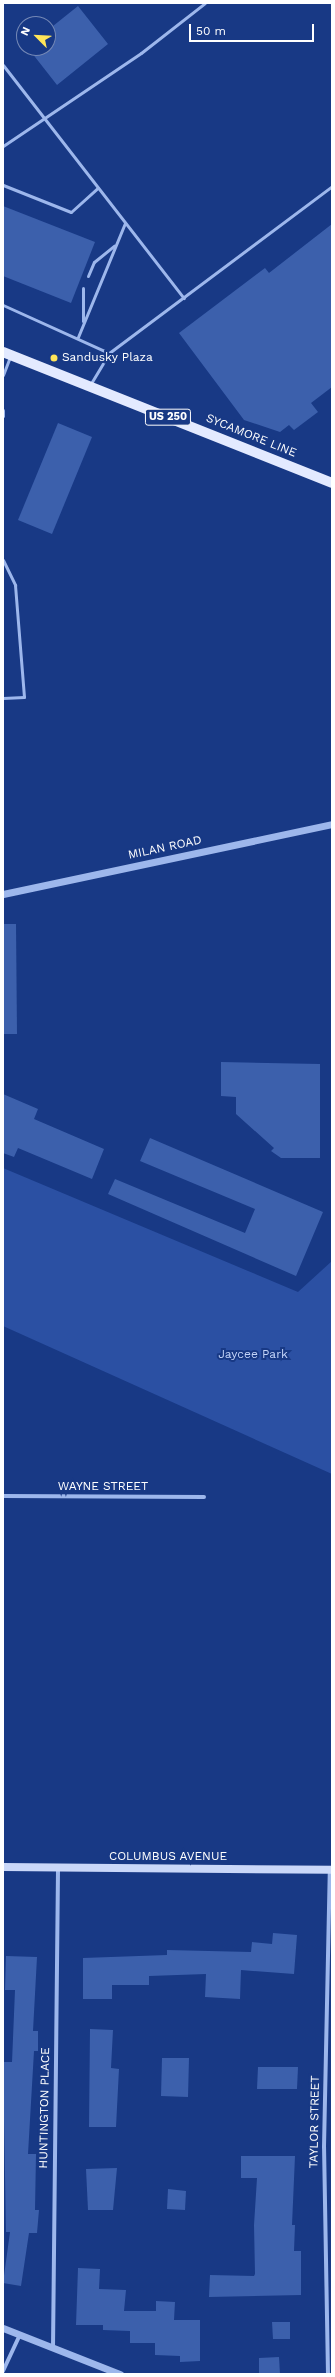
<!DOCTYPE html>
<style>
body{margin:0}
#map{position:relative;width:335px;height:2377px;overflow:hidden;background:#183985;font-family:"Work Sans",sans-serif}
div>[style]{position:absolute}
.green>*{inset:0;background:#2b50a3}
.building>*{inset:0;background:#3c60ac}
.service>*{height:3px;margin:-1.5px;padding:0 1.5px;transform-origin:1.5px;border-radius:1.5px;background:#9db7ec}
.minor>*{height:4px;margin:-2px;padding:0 2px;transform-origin:2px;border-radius:2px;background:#9db7ec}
.tertiary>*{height:7px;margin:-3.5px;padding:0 3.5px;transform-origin:3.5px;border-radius:3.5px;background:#9db7ec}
.secondary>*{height:8px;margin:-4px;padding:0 4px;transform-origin:4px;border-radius:4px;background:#cad8f9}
.primary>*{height:10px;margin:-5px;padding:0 5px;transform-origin:5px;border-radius:5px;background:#e3eaff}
.dots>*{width:11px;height:11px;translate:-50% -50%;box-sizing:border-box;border:2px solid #183985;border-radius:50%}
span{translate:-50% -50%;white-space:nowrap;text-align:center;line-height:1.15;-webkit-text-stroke:4px #183985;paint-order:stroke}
.shield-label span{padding:1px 3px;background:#183985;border:1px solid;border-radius:3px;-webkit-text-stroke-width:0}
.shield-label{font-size:11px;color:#fff;font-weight:700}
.poi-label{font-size:12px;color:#fff}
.left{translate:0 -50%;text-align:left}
.street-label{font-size:12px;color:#fff}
.park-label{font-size:12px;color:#c3d4f9}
.frame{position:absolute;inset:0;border:4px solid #fff;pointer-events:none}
.north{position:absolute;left:16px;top:16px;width:40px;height:40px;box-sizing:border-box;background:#183985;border:1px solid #7488b6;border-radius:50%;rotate:294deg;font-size:11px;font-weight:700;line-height:16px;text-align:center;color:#fff}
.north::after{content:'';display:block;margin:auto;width:14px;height:18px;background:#ffe559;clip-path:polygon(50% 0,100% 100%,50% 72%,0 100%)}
.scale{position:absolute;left:189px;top:24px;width:125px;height:18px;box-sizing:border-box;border:2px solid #fff;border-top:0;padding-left:5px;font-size:12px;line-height:14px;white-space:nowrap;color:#fff;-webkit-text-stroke:3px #183985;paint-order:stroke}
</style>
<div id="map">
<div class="green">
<div style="clip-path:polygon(3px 1168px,298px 1292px,332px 1261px,332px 1474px,3px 1326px)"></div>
</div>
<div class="building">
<div style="clip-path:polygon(78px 6px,108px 44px,57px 85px,28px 48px,48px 48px,48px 30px)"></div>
<div style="clip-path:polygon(3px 206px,95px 242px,71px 303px,3px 276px)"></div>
<div style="clip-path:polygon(332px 224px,332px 387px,311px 403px,318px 412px,294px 430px,289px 425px,280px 432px,244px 420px,179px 333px,265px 268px,269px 273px)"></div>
<div style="clip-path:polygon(58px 423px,92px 437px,52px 534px,18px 520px)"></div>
<div style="clip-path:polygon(3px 924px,16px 924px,17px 1034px,3px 1034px)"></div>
<div style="clip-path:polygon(221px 1062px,320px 1064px,320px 1158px,281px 1158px,271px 1151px,274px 1148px,236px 1114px,236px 1097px,221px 1096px)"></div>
<div style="clip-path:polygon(3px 1094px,38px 1109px,34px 1119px,104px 1149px,92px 1179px,18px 1148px,14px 1157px,3px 1153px)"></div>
<div style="clip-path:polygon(150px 1138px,323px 1212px,296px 1276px,108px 1194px,115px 1179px,245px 1233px,255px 1209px,140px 1161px)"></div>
<div style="clip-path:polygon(273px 1933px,297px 1935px,294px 1974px,241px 1970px,240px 1999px,205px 1997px,206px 1974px,149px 1976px,149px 1985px,112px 1985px,112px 1999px,83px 1999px,83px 1958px,167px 1955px,167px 1950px,251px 1952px,252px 1942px,272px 1944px)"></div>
<div style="clip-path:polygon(6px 1956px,37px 1957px,33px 2031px,38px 2031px,38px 2051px,34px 2051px,28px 2154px,36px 2154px,35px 2210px,39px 2210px,37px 2233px,29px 2233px,21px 2286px,3px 2283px,10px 2232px,6px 2232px,3px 2062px,12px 2062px,15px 1990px,5px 1990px)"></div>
<div style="clip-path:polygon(90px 2029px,113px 2030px,111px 2068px,119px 2069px,116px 2127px,89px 2127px)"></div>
<div style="clip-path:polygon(162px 2058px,189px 2058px,188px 2097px,161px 2096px)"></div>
<div style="clip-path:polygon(258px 2067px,298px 2067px,297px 2089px,257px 2089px)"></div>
<div style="clip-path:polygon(241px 2156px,295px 2156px,292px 2225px,295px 2225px,294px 2251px,301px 2251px,301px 2295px,209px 2297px,210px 2275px,254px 2276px,255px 2274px,254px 2225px,257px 2178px,241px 2178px)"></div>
<div style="clip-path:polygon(117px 2168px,113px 2210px,88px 2210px,86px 2169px)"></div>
<div style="clip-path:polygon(168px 2189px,186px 2191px,185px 2210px,167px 2209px)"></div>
<div style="clip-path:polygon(78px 2268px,100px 2269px,99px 2289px,126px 2290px,124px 2311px,156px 2311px,156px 2301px,175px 2302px,174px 2320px,200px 2320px,200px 2361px,180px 2362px,180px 2356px,155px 2355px,155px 2343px,130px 2343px,130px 2331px,103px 2330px,103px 2325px,76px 2325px)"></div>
<div style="clip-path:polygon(272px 2322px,290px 2322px,290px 2339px,273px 2339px)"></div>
<div style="clip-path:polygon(279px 2357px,280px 2374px,259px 2374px,259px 2358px)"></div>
</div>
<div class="service">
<div style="left:3px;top:65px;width:295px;rotate:52.2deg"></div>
<div style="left:3px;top:146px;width:166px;rotate:-34deg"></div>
<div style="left:141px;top:53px;width:81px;rotate:-38deg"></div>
<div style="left:3px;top:185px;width:73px;rotate:21.7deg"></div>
<div style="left:71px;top:212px;width:36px;rotate:-42deg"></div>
<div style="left:88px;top:276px;width:15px;rotate:-67deg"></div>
<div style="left:94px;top:262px;width:26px;rotate:-39deg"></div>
<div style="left:3px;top:305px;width:116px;rotate:24.4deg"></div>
<div style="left:83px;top:321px;width:33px;rotate:-90deg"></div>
<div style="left:78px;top:337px;width:123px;rotate:-67.6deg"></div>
<div style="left:3px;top:375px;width:19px;rotate:-69deg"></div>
<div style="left:90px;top:385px;width:37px;rotate:-59deg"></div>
<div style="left:109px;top:353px;width:279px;rotate:-36.8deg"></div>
<div style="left:3px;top:410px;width:6px;rotate:90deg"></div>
<div style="left:3px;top:560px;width:28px;rotate:64deg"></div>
<div style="left:15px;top:585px;width:112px;rotate:85.4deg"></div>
<div style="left:24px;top:697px;width:21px;rotate:177deg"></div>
</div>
<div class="minor">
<div style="left:3px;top:1496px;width:201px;rotate:0.3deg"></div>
<div style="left:53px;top:2348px;width:480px;rotate:-89.4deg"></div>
<div style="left:3px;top:2371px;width:40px;rotate:-65deg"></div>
<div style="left:328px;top:2374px;width:227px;rotate:-91deg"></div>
<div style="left:324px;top:2147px;width:277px;rotate:-88.8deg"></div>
</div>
<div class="tertiary">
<div style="left:3px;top:894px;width:336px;rotate:-12deg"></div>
<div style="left:3px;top:2328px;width:126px;rotate:21.5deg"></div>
</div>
<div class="secondary">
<div style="left:3px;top:1867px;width:329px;rotate:0.5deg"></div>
</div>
<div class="primary">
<div style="left:3px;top:352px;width:354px;rotate:21.7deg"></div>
</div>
<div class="dots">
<div style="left:54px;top:358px;background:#ffe559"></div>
</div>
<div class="shield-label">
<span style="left:168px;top:417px">US 250</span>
</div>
<div class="poi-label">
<span class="left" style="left:62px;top:358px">Sandusky Plaza</span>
</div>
<div class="street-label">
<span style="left:251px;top:436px;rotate:22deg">SYCAMORE LINE</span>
<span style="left:165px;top:848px;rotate:-12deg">MILAN ROAD</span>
<span style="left:103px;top:1487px">WAYNE STREET</span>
<span style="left:168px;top:1857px">COLUMBUS AVENUE</span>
<span style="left:45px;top:2108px;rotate:-89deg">HUNTINGTON PLACE</span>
<span style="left:315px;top:2122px;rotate:-89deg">TAYLOR STREET</span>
</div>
<div class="park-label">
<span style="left:253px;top:1355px">Jaycee Park</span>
</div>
<div class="frame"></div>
<div class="north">N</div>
<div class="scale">50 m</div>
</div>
